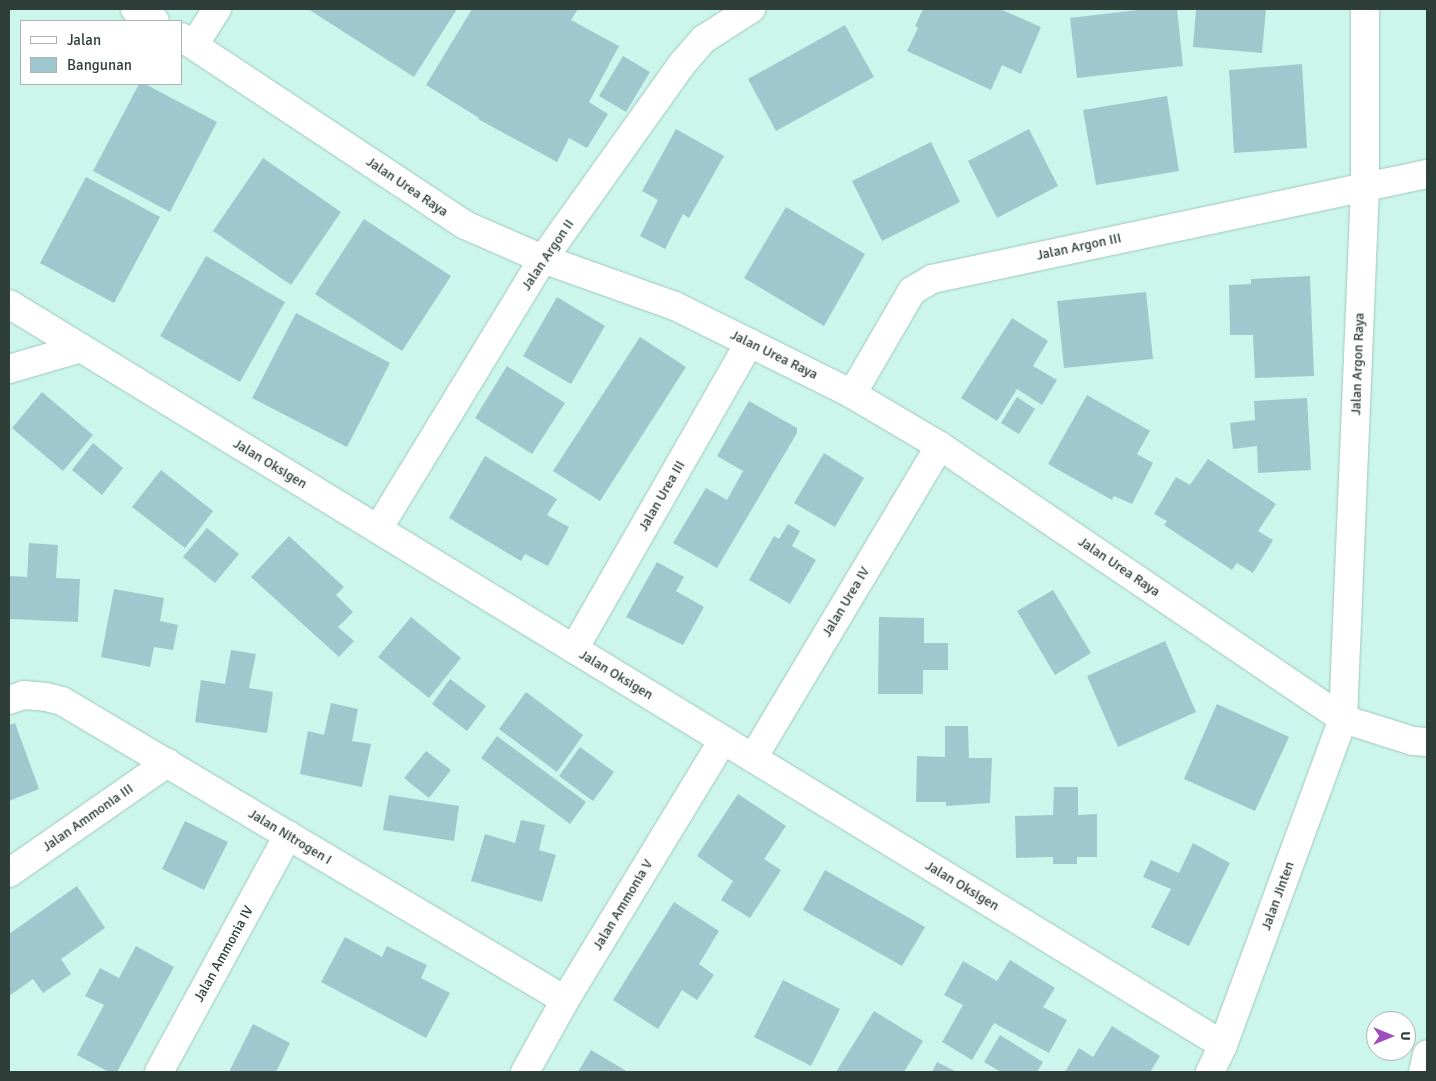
<!DOCTYPE html>
<style>
body{margin:0}
#map{position:relative;width:1436px;height:1081px;overflow:hidden;background:#ccf6eb;font-family:Signika,sans-serif}
div>[style]{position:absolute}
.building>*{inset:0;background:#9ec8cd}
.roads{filter:drop-shadow(0 0 1px #9fc7bd) drop-shadow(0 0 1px #9fc7bd)}
.minor>*{height:28px;margin:-14px;padding:0 14px;transform-origin:14px;border-radius:14px;background:#fff}
span{translate:-50% -50%;white-space:nowrap;text-align:center;line-height:1.15;-webkit-text-stroke:5px #fff;paint-order:stroke}
.street-label{font-size:14px;color:#2e3f3a}
.frame{position:absolute;inset:0;border:10px solid #2e3f3a;pointer-events:none}
.legend{position:absolute;left:20px;top:20px;width:162px;height:65px;box-sizing:border-box;background:#fff;border:1px solid #abb2b0;margin:0;padding:6px 9px;list-style:none;font-size:15px;color:#2e3f3a}
.legend li{display:flex;align-items:center;gap:10px;height:25px}
.legend b{width:25px;border:1px solid #abb2b0}
.north{position:absolute;left:1366px;top:1011px;width:50px;height:50px;box-sizing:border-box;background:#fff;border:1px solid #abb2b0;border-radius:50%;rotate:90deg;font-size:14px;font-weight:700;line-height:20px;text-align:center;color:#2e3f3a}
.north::after{content:'';display:block;margin:auto;width:18px;height:22px;background:#9e4dbc;clip-path:polygon(50% 0,100% 100%,50% 72%,0 100%)}
</style>
<div id="map">
<div class="building">
<div style="clip-path:polygon(308px 9px,457px 9px,414px 77px)"></div>
<div style="clip-path:polygon(472px 9px,578px 9px,571px 20px,619px 46px,589px 102px,608px 114px,587px 148px,569px 138px,557px 162px,478px 119px,479px 118px,426px 85px)"></div>
<div style="clip-path:polygon(923px 9px,1000px 9px,1041px 27px,1021px 74px,1002px 65px,991px 90px,907px 51px,918px 28px,915px 26px)"></div>
<div style="clip-path:polygon(1146px 9px,1177px 9px,1183px 66px,1077px 78px,1070px 18px)"></div>
<div style="clip-path:polygon(1196px 9px,1266px 9px,1262px 53px,1193px 47px)"></div>
<div style="clip-path:polygon(845px 25px,874px 77px,776px 131px,748px 79px)"></div>
<div style="clip-path:polygon(623px 56px,650px 72px,626px 112px,599px 96px)"></div>
<div style="clip-path:polygon(1302px 64px,1307px 148px,1234px 153px,1229px 70px)"></div>
<div style="clip-path:polygon(139px 84px,145px 84px,217px 122px,170px 212px,93px 171px)"></div>
<div style="clip-path:polygon(1167px 96px,1179px 171px,1096px 185px,1083px 110px)"></div>
<div style="clip-path:polygon(676px 129px,724px 156px,689px 218px,683px 214px,665px 249px,640px 236px,658px 200px,642px 191px)"></div>
<div style="clip-path:polygon(1029px 129px,1058px 186px,997px 218px,968px 161px)"></div>
<div style="clip-path:polygon(931px 142px,960px 202px,882px 241px,852px 181px)"></div>
<div style="clip-path:polygon(263px 158px,341px 212px,291px 285px,213px 231px)"></div>
<div style="clip-path:polygon(86px 177px,160px 217px,114px 303px,40px 263px)"></div>
<div style="clip-path:polygon(786px 207px,865px 254px,824px 326px,744px 278px)"></div>
<div style="clip-path:polygon(364px 219px,451px 276px,402px 351px,315px 294px)"></div>
<div style="clip-path:polygon(206px 256px,285px 302px,240px 382px,160px 336px)"></div>
<div style="clip-path:polygon(1310px 276px,1314px 376px,1255px 378px,1253px 335px,1230px 335px,1229px 285px,1251px 284px,1251px 279px)"></div>
<div style="clip-path:polygon(1146px 292px,1153px 359px,1064px 368px,1057px 301px)"></div>
<div style="clip-path:polygon(557px 297px,605px 326px,571px 384px,523px 356px)"></div>
<div style="clip-path:polygon(296px 313px,390px 363px,347px 447px,252px 398px)"></div>
<div style="clip-path:polygon(1012px 318px,1048px 341px,1033px 366px,1057px 380px,1042px 405px,1017px 389px,997px 421px,961px 398px)"></div>
<div style="clip-path:polygon(640px 337px,686px 367px,600px 501px,553px 471px)"></div>
<div style="clip-path:polygon(507px 366px,565px 403px,532px 454px,475px 418px)"></div>
<div style="clip-path:polygon(42px 392px,93px 435px,63px 471px,12px 428px)"></div>
<div style="clip-path:polygon(1087px 395px,1150px 431px,1137px 454px,1153px 463px,1132px 504px,1114px 496px,1112px 500px,1048px 464px)"></div>
<div style="clip-path:polygon(1017px 397px,1035px 409px,1019px 434px,1001px 423px)"></div>
<div style="clip-path:polygon(1307px 398px,1311px 470px,1258px 473px,1257px 446px,1233px 449px,1230px 423px,1255px 420px,1254px 401px)"></div>
<div style="clip-path:polygon(749px 401px,797px 428px,797px 433px,717px 568px,673px 543px,706px 488px,727px 500px,743px 471px,717px 456px)"></div>
<div style="clip-path:polygon(93px 443px,123px 468px,102px 495px,72px 470px)"></div>
<div style="clip-path:polygon(824px 453px,864px 478px,835px 527px,794px 503px)"></div>
<div style="clip-path:polygon(485px 456px,557px 499px,547px 515px,569px 527px,548px 566px,525px 554px,521px 561px,449px 518px)"></div>
<div style="clip-path:polygon(1208px 459px,1276px 504px,1258px 531px,1273px 540px,1253px 573px,1237px 563px,1232px 570px,1164px 525px,1167px 521px,1154px 514px,1176px 477px,1190px 485px)"></div>
<div style="clip-path:polygon(161px 470px,213px 511px,185px 548px,132px 507px)"></div>
<div style="clip-path:polygon(788px 524px,800px 531px,792px 546px,816px 560px,790px 604px,749px 580px,774px 536px,779px 539px)"></div>
<div style="clip-path:polygon(207px 528px,239px 554px,215px 583px,183px 557px)"></div>
<div style="clip-path:polygon(289px 536px,344px 587px,336px 595px,353px 612px,338px 627px,354px 641px,339px 657px,251px 577px)"></div>
<div style="clip-path:polygon(29px 543px,58px 545px,56px 578px,80px 579px,78px 622px,9px 619px,9px 576px,27px 577px)"></div>
<div style="clip-path:polygon(657px 562px,684px 577px,676px 591px,704px 607px,683px 645px,626px 617px)"></div>
<div style="clip-path:polygon(114px 589px,164px 598px,160px 621px,178px 625px,173px 650px,154px 647px,150px 667px,101px 657px)"></div>
<div style="clip-path:polygon(1053px 590px,1091px 653px,1055px 675px,1017px 611px)"></div>
<div style="clip-path:polygon(411px 617px,461px 658px,429px 698px,378px 657px)"></div>
<div style="clip-path:polygon(879px 617px,924px 618px,924px 643px,948px 643px,948px 670px,923px 670px,923px 694px,878px 694px)"></div>
<div style="clip-path:polygon(1165px 641px,1196px 712px,1118px 747px,1087px 676px)"></div>
<div style="clip-path:polygon(231px 650px,256px 654px,249px 688px,273px 692px,267px 733px,195px 722px,201px 680px,225px 684px)"></div>
<div style="clip-path:polygon(450px 679px,486px 706px,467px 731px,432px 704px)"></div>
<div style="clip-path:polygon(526px 692px,583px 735px,557px 772px,499px 729px)"></div>
<div style="clip-path:polygon(331px 703px,358px 709px,352px 741px,371px 744px,362px 787px,300px 774px,308px 731px,324px 735px)"></div>
<div style="clip-path:polygon(1217px 704px,1289px 737px,1255px 811px,1184px 779px)"></div>
<div style="clip-path:polygon(15px 723px,39px 789px,9px 801px,9px 725px)"></div>
<div style="clip-path:polygon(945px 726px,968px 726px,969px 758px,992px 758px,990px 803px,946px 806px,946px 802px,916px 802px,917px 756px,945px 757px)"></div>
<div style="clip-path:polygon(497px 736px,586px 802px,570px 824px,481px 758px)"></div>
<div style="clip-path:polygon(580px 747px,614px 772px,593px 801px,559px 776px)"></div>
<div style="clip-path:polygon(426px 751px,451px 770px,429px 798px,404px 778px)"></div>
<div style="clip-path:polygon(1054px 787px,1078px 787px,1078px 815px,1097px 814px,1097px 857px,1077px 857px,1077px 864px,1053px 864px,1053px 857px,1016px 858px,1015px 816px,1053px 815px)"></div>
<div style="clip-path:polygon(738px 794px,786px 826px,764px 859px,781px 870px,750px 918px,721px 900px,733px 881px,697px 856px)"></div>
<div style="clip-path:polygon(389px 795px,459px 806px,454px 841px,383px 830px)"></div>
<div style="clip-path:polygon(521px 820px,545px 825px,539px 850px,556px 855px,542px 902px,471px 881px,485px 834px,515px 843px)"></div>
<div style="clip-path:polygon(185px 821px,228px 842px,204px 890px,162px 869px)"></div>
<div style="clip-path:polygon(1193px 843px,1230px 863px,1189px 946px,1151px 927px,1171px 889px,1143px 877px,1151px 860px,1179px 873px)"></div>
<div style="clip-path:polygon(825px 870px,925px 927px,902px 966px,803px 910px)"></div>
<div style="clip-path:polygon(77px 886px,105px 928px,61px 959px,71px 974px,43px 993px,33px 979px,9px 996px,9px 934px)"></div>
<div style="clip-path:polygon(674px 902px,719px 931px,699px 964px,714px 975px,697px 1000px,682px 990px,658px 1029px,613px 1000px)"></div>
<div style="clip-path:polygon(345px 937px,382px 957px,387px 946px,427px 965px,421px 978px,450px 993px,426px 1038px,321px 982px)"></div>
<div style="clip-path:polygon(136px 946px,174px 967px,117px 1072px,109px 1072px,77px 1055px,104px 1005px,85px 996px,100px 968px,119px 978px)"></div>
<div style="clip-path:polygon(1010px 960px,1055px 988px,1043px 1007px,1067px 1020px,1049px 1053px,994px 1023px,972px 1060px,942px 1042px,963px 1005px,944px 995px,963px 961px,997px 981px)"></div>
<div style="clip-path:polygon(783px 980px,840px 1009px,811px 1066px,754px 1037px)"></div>
<div style="clip-path:polygon(874px 1011px,923px 1041px,904px 1072px,836px 1072px)"></div>
<div style="clip-path:polygon(253px 1024px,290px 1043px,276px 1072px,229px 1072px)"></div>
<div style="clip-path:polygon(1112px 1026px,1160px 1056px,1150px 1072px,1065px 1072px,1079px 1048px,1093px 1057px)"></div>
<div style="clip-path:polygon(1000px 1035px,1043px 1062px,1037px 1072px,1001px 1072px,984px 1062px)"></div>
<div style="clip-path:polygon(591px 1050px,628px 1072px,578px 1072px)"></div>
<div style="clip-path:polygon(937px 1062px,957px 1072px,932px 1072px)"></div>
</div>
<div class="roads">
<div class="minor">
<div style="left:135px;top:9px;width:23px;rotate:31deg"></div>
<div style="left:181px;top:37px;width:341px;rotate:33.5deg"></div>
<div style="left:465px;top:225px;width:85px;rotate:23.6deg"></div>
<div style="left:543px;top:259px;width:140px;rotate:19.6deg"></div>
<div style="left:675px;top:306px;width:198px;rotate:26.4deg"></div>
<div style="left:852px;top:394px;width:102px;rotate:30.6deg"></div>
<div style="left:940px;top:446px;width:487px;rotate:34.1deg"></div>
<div style="left:1343px;top:719px;width:73px;rotate:17.4deg"></div>
<div style="left:1413px;top:741px;width:14px;rotate:4deg"></div>
<div style="left:194px;top:45px;width:43px;rotate:-57.4deg"></div>
<div style="left:9px;top:304px;width:1422px;rotate:31.4deg"></div>
<div style="left:9px;top:369px;width:75px;rotate:-16.3deg"></div>
<div style="left:852px;top:394px;width:119px;rotate:-59.8deg"></div>
<div style="left:912px;top:291px;width:23px;rotate:-31deg"></div>
<div style="left:932px;top:279px;width:506px;rotate:-11.98deg"></div>
<div style="left:378px;top:529px;width:316px;rotate:-58.6deg"></div>
<div style="left:543px;top:259px;width:239px;rotate:-54.5deg"></div>
<div style="left:682px;top:64px;width:33px;rotate:-49deg"></div>
<div style="left:704px;top:39px;width:56px;rotate:-32.6deg"></div>
<div style="left:574px;top:649px;width:353px;rotate:-60.2deg"></div>
<div style="left:9px;top:700px;width:16px;rotate:-18deg"></div>
<div style="left:24px;top:695px;width:22px;rotate:5deg"></div>
<div style="left:46px;top:697px;width:16px;rotate:14deg"></div>
<div style="left:62px;top:701px;width:585px;rotate:30.73deg"></div>
<div style="left:753px;top:758px;width:364px;rotate:-59.1deg"></div>
<div style="left:9px;top:873px;width:193px;rotate:-34.8deg"></div>
<div style="left:159px;top:1072px;width:270px;rotate:-61.4deg"></div>
<div style="left:525px;top:1072px;width:82px;rotate:-60.9deg"></div>
<div style="left:565px;top:1000px;width:304px;rotate:-58.7deg"></div>
<div style="left:1210px;top:1072px;width:30px;rotate:-64deg"></div>
<div style="left:1223px;top:1045px;width:347px;rotate:-69.8deg"></div>
<div style="left:1343px;top:719px;width:532px;rotate:-87.63deg"></div>
<div style="left:1365px;top:187px;width:178px;rotate:-90deg"></div>
<div style="left:1423px;top:1072px;width:18px;rotate:-77deg"></div>
</div>
</div>
<div class="street-label">
<span style="left:407px;top:187px;rotate:34deg">Jalan Urea Raya</span>
<span style="left:1079px;top:247px;rotate:-12deg">Jalan Argon III</span>
<span style="left:548px;top:255px;rotate:-56deg">Jalan Argon II</span>
<span style="left:774px;top:355px;rotate:26deg">Jalan Urea Raya</span>
<span style="left:1358px;top:364px;rotate:-88deg">Jalan Argon Raya</span>
<span style="left:270px;top:464px;rotate:31deg">Jalan Oksigen</span>
<span style="left:662px;top:496px;rotate:-60deg">Jalan Urea III</span>
<span style="left:1119px;top:567px;rotate:34deg">Jalan Urea Raya</span>
<span style="left:846px;top:602px;rotate:-59deg">Jalan Urea IV</span>
<span style="left:616px;top:675px;rotate:31deg">Jalan Oksigen</span>
<span style="left:88px;top:818px;rotate:-35deg">Jalan Ammonia III</span>
<span style="left:290px;top:837px;rotate:31deg">Jalan Nitrogen I</span>
<span style="left:962px;top:886px;rotate:31deg">Jalan Oksigen</span>
<span style="left:1278px;top:896px;rotate:-70deg">Jalan Jinten</span>
<span style="left:623px;top:905px;rotate:-59deg">Jalan Ammonia V</span>
<span style="left:224px;top:954px;rotate:-61deg">Jalan Ammonia IV</span>
</div>
<div class="frame"></div>
<ul class="legend">
<li><b style="height:6px;background:#fff"></b>Jalan</li>
<li><b style="height:14px;background:#9ec8cd"></b>Bangunan</li>
</ul>
<div class="north">U</div>
</div>
